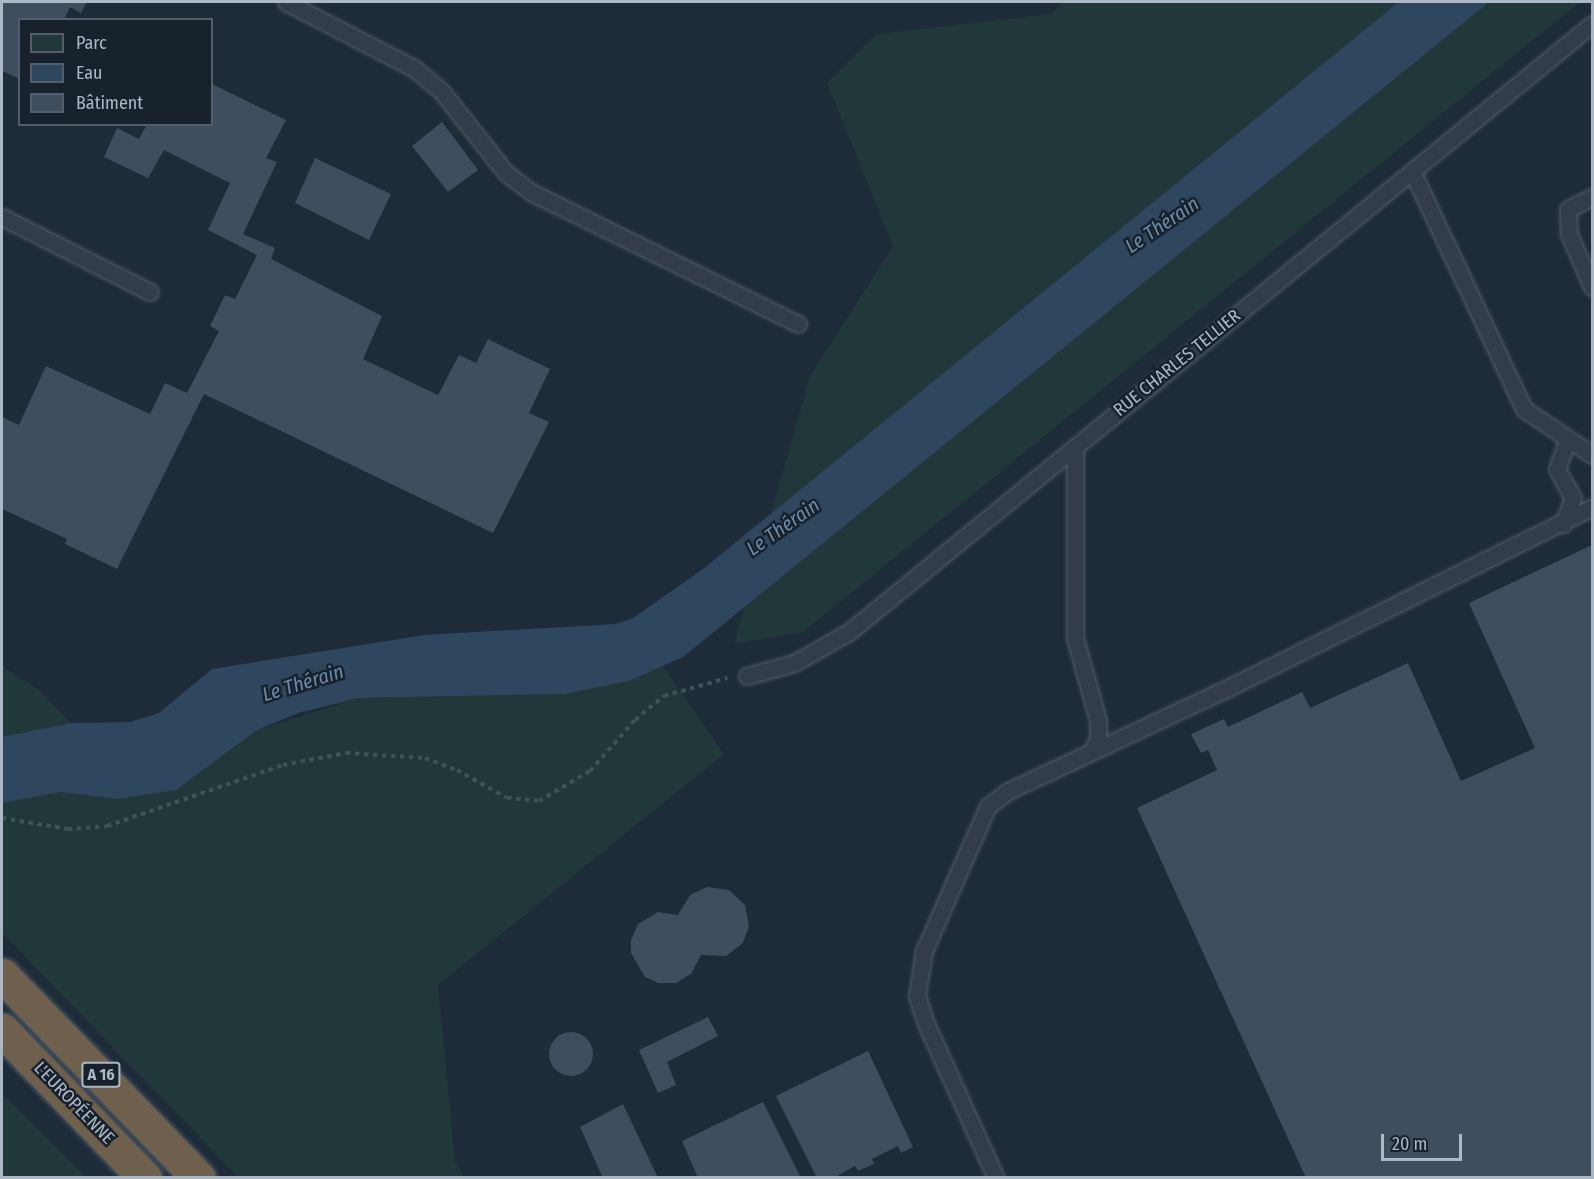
<!DOCTYPE html>
<meta charset="utf-8">
<style>
body{margin:0}
#map{position:relative;width:1594px;height:1179px;overflow:hidden;background:#1e2b38;font-family:"Fira Sans Condensed",sans-serif}
div>[style]{position:absolute}
.green>*{inset:0;background:#203839}
.water>*{inset:0;background:#2f465f}
.building>*{inset:0;background:#3f4e5e}
.round{border-radius:50%}
.path>*{height:4px;margin-top:-2px;transform-origin:0;background:repeating-linear-gradient(90deg,#3b5454 0 4.5px,transparent 0 9px)}
.roads{filter:drop-shadow(0 0 2px #4f5b67) drop-shadow(0 0 2px #4f5b67)}
.service>*{height:15px;margin:-7.5px;padding:0 7.5px;transform-origin:7.5px;border-radius:7.5px;background:#323d49}
.motorway>*{height:33px;margin:-16.5px;padding:0 16.5px;transform-origin:16.5px;border-radius:16.5px;background:#6f604e}
span{translate:-50% -50%;white-space:nowrap;text-align:center;line-height:1.15;-webkit-text-stroke:5px #18222d;paint-order:stroke}
.shield-label span{padding:2px 4px;background:#18222d;border:2px solid;border-radius:4px;-webkit-text-stroke-width:0}
.shield-label{font-size:16px;color:#acb8c6;font-weight:700}
.street-label{font-size:18px;color:#acb8c6}
.water-label{font-size:20px;color:#6a8bac;font-style:italic}
.frame{position:absolute;inset:0;border:3px solid #acb8c6;pointer-events:none}
.legend{position:absolute;left:18px;top:18px;width:195px;height:108px;box-sizing:border-box;background:#18222d;border:2px solid #535e6a;margin:0;padding:8px 10px;list-style:none;font-size:18px;color:#acb8c6}
.legend li{display:flex;align-items:center;gap:12px;height:30px}
.legend b{width:30px;border:2px solid #535e6a}
.scale{position:absolute;left:1381px;top:1134px;width:81px;height:27px;box-sizing:border-box;border:3px solid #acb8c6;border-top:0;padding-left:8px;font-size:18px;line-height:21px;white-space:nowrap;color:#acb8c6;-webkit-text-stroke:4px #18222d;paint-order:stroke}
</style>
<div id="map">
<div class="green">
<div style="clip-path:polygon(1063px 2px,1580px 2px,803px 632px,734px 644px,810px 376px,893px 246px,827px 83px,876px 34px,1052px 14px)"></div>
<div style="clip-path:polygon(2px 666px,38px 689px,71px 723px,2px 738px)"></div>
<div style="clip-path:polygon(663px 666px,724px 754px,438px 985px,455px 1161px,464px 1177px,238px 1177px,2px 933px,2px 803px,61px 792px,117px 799px,257px 730px,359px 698px,565px 694px,629px 681px)"></div>
<div style="clip-path:polygon(2px 1093px,86px 1177px,2px 1177px)"></div>
</div>
<div class="water">
<div style="clip-path:polygon(1399px 2px,1489px 2px,683px 657px,629px 681px,565px 694px,359px 698px,298px 713px,257px 730px,176px 790px,117px 799px,61px 792px,2px 803px,2px 737px,71px 723px,131px 722px,159px 713px,212px 669px,424px 635px,615px 624px,633px 618px,703px 569px)"></div>
</div>
<div class="building">
<div style="clip-path:polygon(2px 2px,87px 2px,81px 13px,70px 7px,64px 20px,20px 20px,20px 79px,2px 71px)"></div>
<div style="clip-path:polygon(212px 84px,286px 120px,266px 158px,277px 162px,243px 234px,275px 248px,271px 259px,382px 316px,363px 359px,438px 395px,459px 355px,476px 363px,488px 339px,550px 369px,529px 413px,549px 422px,493px 533px,204px 394px,117px 569px,65px 544px,67px 539px,2px 509px,2px 417px,19px 425px,46px 366px,150px 414px,165px 383px,187px 393px,219px 331px,210px 326px,225px 295px,235px 299px,257px 255px,208px 230px,230px 183px,164px 150px,148px 178px,104px 157px,117px 128px,139px 139px,147px 124px,212px 124px)"></div>
<div style="clip-path:polygon(442px 122px,478px 170px,448px 192px,412px 146px)"></div>
<div style="clip-path:polygon(315px 158px,391px 194px,369px 240px,295px 203px)"></div>
<div style="clip-path:polygon(1592px 545px,1592px 1178px,1306px 1178px,1137px 808px,1217px 770px,1208px 750px,1201px 753px,1191px 734px,1224px 719px,1228px 727px,1302px 692px,1310px 708px,1408px 663px,1461px 781px,1535px 748px,1469px 603px)"></div>
<div style="clip-path:polygon(707px 887px,729px 890px,745px 905px,749px 926px,743px 943px,726px 956px,701px 955px,691px 974px,676px 983px,658px 983px,645px 977px,631px 953px,631px 940px,638px 924px,658px 912px,678px 915px,690px 895px)"></div>
<div style="clip-path:polygon(708px 1017px,718px 1036px,667px 1062px,676px 1085px,658px 1093px,639px 1050px)"></div>
<div class="round" style="left:549px;top:1032px;width:44px;height:44px"></div>
<div style="clip-path:polygon(868px 1051px,913px 1147px,901px 1153px,898px 1146px,872px 1159px,874px 1164px,858px 1171px,855px 1166px,834px 1178px,817px 1178px,776px 1096px)"></div>
<div style="clip-path:polygon(763px 1102px,801px 1178px,698px 1178px,682px 1141px)"></div>
<div style="clip-path:polygon(623px 1104px,658px 1178px,603px 1178px,580px 1127px)"></div>
</div>
<div class="path">
<div style="left:2px;top:818px;width:67px;rotate:9.5deg"></div>
<div style="left:68px;top:829px;width:39px;rotate:-4deg"></div>
<div style="left:107px;top:826px;width:186px;rotate:-19.1deg"></div>
<div style="left:283px;top:765px;width:64px;rotate:-10.8deg"></div>
<div style="left:346px;top:753px;width:79px;rotate:3.6deg"></div>
<div style="left:425px;top:758px;width:34px;rotate:21deg"></div>
<div style="left:457px;top:770px;width:57px;rotate:29.2deg"></div>
<div style="left:507px;top:798px;width:32px;rotate:5deg"></div>
<div style="left:539px;top:801px;width:59px;rotate:-30.5deg"></div>
<div style="left:590px;top:771px;width:68px;rotate:-48.6deg"></div>
<div style="left:635px;top:720px;width:38px;rotate:-40deg"></div>
<div style="left:664px;top:696px;width:66px;rotate:-15.9deg"></div>
</div>
<div class="roads">
<div class="service">
<div style="left:286px;top:2px;width:145px;rotate:27.4deg"></div>
<div style="left:415px;top:69px;width:35px;rotate:40deg"></div>
<div style="left:442px;top:92px;width:103px;rotate:51.7deg"></div>
<div style="left:506px;top:173px;width:31px;rotate:37deg"></div>
<div style="left:531px;top:192px;width:298px;rotate:26.3deg"></div>
<div style="left:1412px;top:171px;width:263px;rotate:64.8deg"></div>
<div style="left:1524px;top:409px;width:82px;rotate:34.1deg"></div>
<div style="left:1592px;top:197px;width:27px;rotate:153deg"></div>
<div style="left:1568px;top:209px;width:25px;rotate:88deg"></div>
<div style="left:1569px;top:234px;width:58px;rotate:66.5deg"></div>
<div style="left:2px;top:217px;width:166px;rotate:26.9deg"></div>
<div style="left:1075px;top:447px;width:191px;rotate:90deg"></div>
<div style="left:1075px;top:638px;width:86px;rotate:74.5deg"></div>
<div style="left:1098px;top:721px;width:18px;rotate:90deg"></div>
<div style="left:1098px;top:739px;width:15px;rotate:118deg"></div>
<div style="left:1563px;top:524px;width:28px;rotate:-69deg"></div>
<div style="left:1573px;top:498px;width:33px;rotate:-119deg"></div>
<div style="left:1557px;top:469px;width:32px;rotate:-70deg"></div>
<div style="left:747px;top:676px;width:49px;rotate:-15.5deg"></div>
<div style="left:794px;top:663px;width:63px;rotate:-29.4deg"></div>
<div style="left:849px;top:632px;width:960px;rotate:-39.29deg"></div>
<div style="left:996px;top:1178px;width:169px;rotate:-114.4deg"></div>
<div style="left:926px;top:1024px;width:29px;rotate:-108deg"></div>
<div style="left:917px;top:996px;width:46px;rotate:-81.2deg"></div>
<div style="left:924px;top:951px;width:158px;rotate:-66.2deg"></div>
<div style="left:988px;top:806px;width:25px;rotate:-37deg"></div>
<div style="left:1008px;top:791px;width:245px;rotate:-25.1deg"></div>
<div style="left:1230px;top:687px;width:404px;rotate:-26.4deg"></div>
</div>
<div class="motorway">
<div style="left:2px;top:975px;width:283px;rotate:45.9deg"></div>
<div style="left:2px;top:1030px;width:206px;rotate:46deg"></div>
</div>
</div>
<div class="shield-label">
<span style="left:101px;top:1075px">A 16</span>
</div>
<div class="street-label">
<span style="left:1177px;top:363px;rotate:-39deg">RUE CHARLES TELLIER</span>
<span style="left:74px;top:1103px;rotate:46deg">L'EUROPÉENNE</span>
</div>
<div class="water-label">
<span style="left:1162px;top:225px;rotate:-34deg">Le Thérain</span>
<span style="left:783px;top:527px;rotate:-35deg">Le Thérain</span>
<span style="left:303px;top:683px;rotate:-17deg">Le Thérain</span>
</div>
<div class="frame"></div>
<ul class="legend">
<li><b style="height:16px;background:#203839"></b>Parc</li>
<li><b style="height:16px;background:#2f465f"></b>Eau</li>
<li><b style="height:16px;background:#3f4e5e"></b>Bâtiment</li>
</ul>
<div class="scale">20 m</div>
</div>
